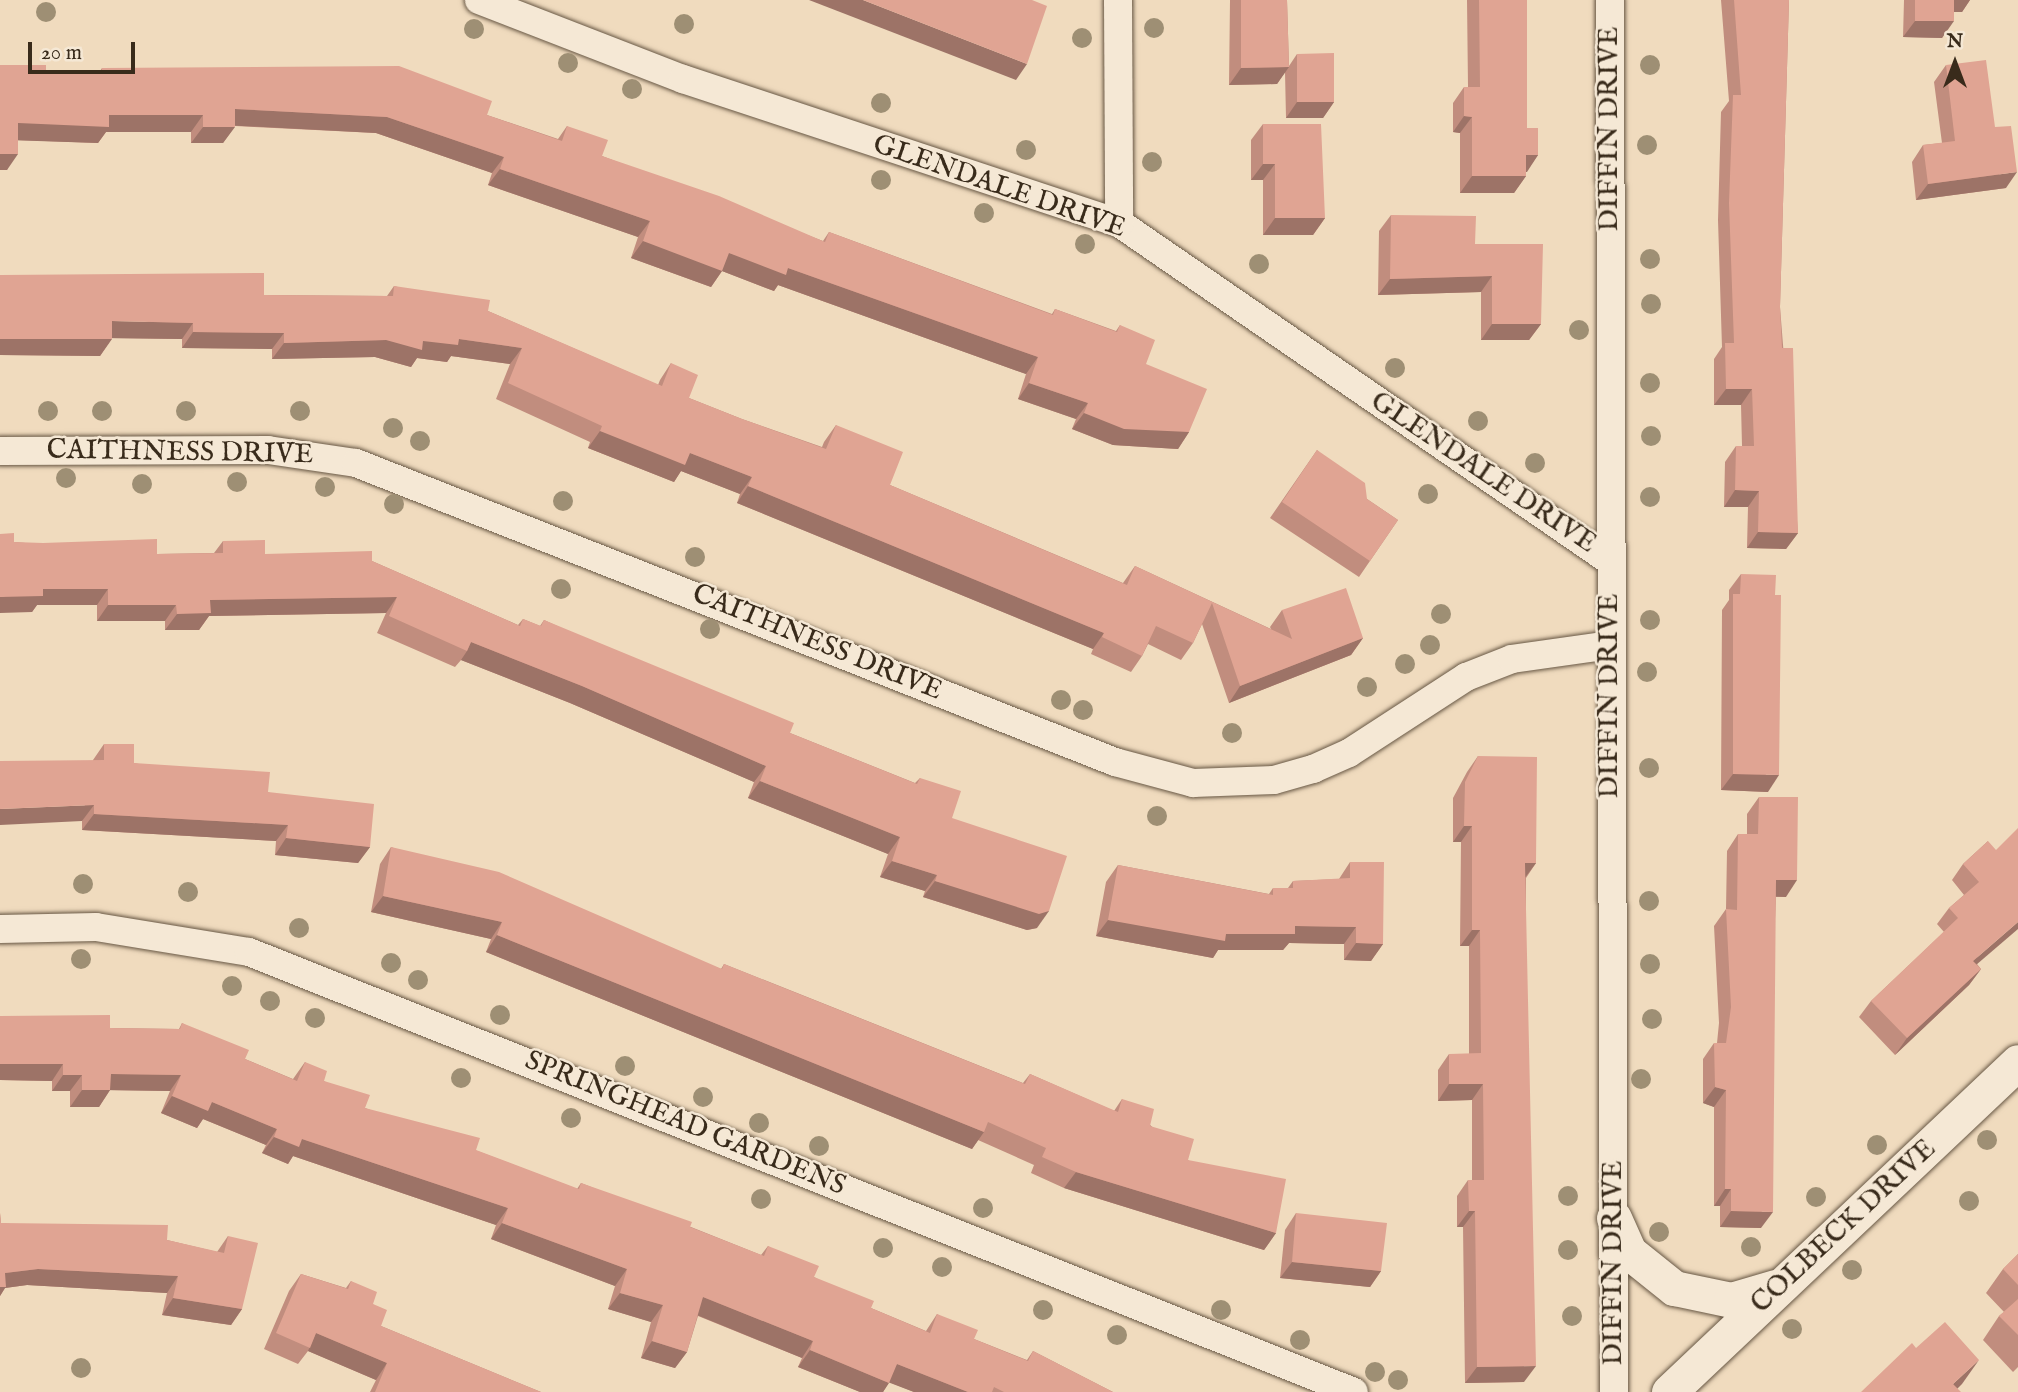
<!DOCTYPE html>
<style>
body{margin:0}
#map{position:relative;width:2018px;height:1392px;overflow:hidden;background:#f0dbbe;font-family:"IM FELL English",serif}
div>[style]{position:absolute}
.roads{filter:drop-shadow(0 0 2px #675744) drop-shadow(0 0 2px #675744)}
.minor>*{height:28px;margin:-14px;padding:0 14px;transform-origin:14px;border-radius:14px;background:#f5e8d5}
.tertiary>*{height:35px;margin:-17.5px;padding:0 17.5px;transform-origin:17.5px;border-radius:17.5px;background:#f5e8d5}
.trees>*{width:20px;height:20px;margin:-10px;border-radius:50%;background:#9e8f74}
.wall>*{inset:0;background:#c18d7e}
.shaded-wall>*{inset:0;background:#9d7367}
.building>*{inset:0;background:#e0a493}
span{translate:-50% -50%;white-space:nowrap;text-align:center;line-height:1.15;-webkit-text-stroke:5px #f5e8d5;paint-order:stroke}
.street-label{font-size:28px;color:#392b1b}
.north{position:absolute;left:1920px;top:28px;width:70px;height:70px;-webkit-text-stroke:5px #f5e8d5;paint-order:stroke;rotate:0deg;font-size:19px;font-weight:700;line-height:28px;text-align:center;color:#392b1b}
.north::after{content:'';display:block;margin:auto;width:24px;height:32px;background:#392b1b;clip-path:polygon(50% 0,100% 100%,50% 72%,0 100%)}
.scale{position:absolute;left:28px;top:42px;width:107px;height:32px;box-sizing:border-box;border:4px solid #392b1b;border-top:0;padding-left:9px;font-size:21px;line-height:24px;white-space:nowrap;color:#392b1b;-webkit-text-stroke:5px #f5e8d5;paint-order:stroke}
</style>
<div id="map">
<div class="roads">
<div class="minor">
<div style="left:479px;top:0;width:219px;rotate:21.2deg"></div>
<div style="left:683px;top:79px;width:459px;rotate:18.3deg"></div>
<div style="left:1119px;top:223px;width:596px;rotate:34.54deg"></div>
<div style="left:1118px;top:0;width:223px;rotate:89.7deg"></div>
<div style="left:1610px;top:0;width:1392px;rotate:89.84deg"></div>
<div style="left:0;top:451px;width:268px;rotate:-0.2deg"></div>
<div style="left:268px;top:450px;width:89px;rotate:8.4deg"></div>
<div style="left:356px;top:463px;width:816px;rotate:21.5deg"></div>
<div style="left:1115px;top:762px;width:81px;rotate:15.1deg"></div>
<div style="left:1193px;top:783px;width:81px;rotate:-2.1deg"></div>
<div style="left:1274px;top:780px;width:41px;rotate:-15.8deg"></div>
<div style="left:1313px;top:769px;width:39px;rotate:-24deg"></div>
<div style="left:1349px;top:753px;width:140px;rotate:-33deg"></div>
<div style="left:1466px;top:677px;width:49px;rotate:-21.4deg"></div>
<div style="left:1512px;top:659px;width:99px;rotate:-8.1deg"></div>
<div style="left:0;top:929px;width:96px;rotate:-1.2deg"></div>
<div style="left:96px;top:927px;width:155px;rotate:9.3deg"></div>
<div style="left:249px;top:952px;width:1189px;rotate:21.71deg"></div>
</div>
<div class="tertiary">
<div style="left:1614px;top:1218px;width:37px;rotate:66deg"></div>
<div style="left:1629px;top:1252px;width:58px;rotate:38.7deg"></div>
<div style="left:1674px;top:1288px;width:58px;rotate:11.9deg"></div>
<div style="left:1731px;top:1300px;width:46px;rotate:-16.5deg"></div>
<div style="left:1669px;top:1392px;width:480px;rotate:-43.4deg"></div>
</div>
</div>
<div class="trees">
<div style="left:46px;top:12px"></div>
<div style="left:684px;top:24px"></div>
<div style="left:1154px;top:28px"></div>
<div style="left:474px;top:29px"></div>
<div style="left:1082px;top:38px"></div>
<div style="left:568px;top:63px"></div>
<div style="left:1650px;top:65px"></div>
<div style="left:632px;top:89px"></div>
<div style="left:881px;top:103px"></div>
<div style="left:1647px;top:145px"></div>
<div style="left:1026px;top:150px"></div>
<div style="left:1152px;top:162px"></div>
<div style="left:881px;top:180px"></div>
<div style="left:984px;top:213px"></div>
<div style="left:1085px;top:244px"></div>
<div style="left:1650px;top:259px"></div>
<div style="left:1259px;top:264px"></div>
<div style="left:1651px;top:304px"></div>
<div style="left:1579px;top:330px"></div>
<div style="left:1395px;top:368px"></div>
<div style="left:1650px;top:383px"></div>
<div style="left:48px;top:411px"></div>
<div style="left:102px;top:411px"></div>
<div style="left:186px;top:411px"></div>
<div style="left:300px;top:411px"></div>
<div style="left:1478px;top:421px"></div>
<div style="left:393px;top:428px"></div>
<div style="left:1651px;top:436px"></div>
<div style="left:420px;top:441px"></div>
<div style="left:1535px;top:463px"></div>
<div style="left:66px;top:478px"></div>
<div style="left:237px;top:482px"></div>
<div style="left:142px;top:484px"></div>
<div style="left:325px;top:487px"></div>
<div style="left:1428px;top:494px"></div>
<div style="left:1650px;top:497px"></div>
<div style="left:563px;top:501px"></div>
<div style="left:394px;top:504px"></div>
<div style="left:695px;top:557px"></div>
<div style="left:561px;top:589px"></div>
<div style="left:1441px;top:614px"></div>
<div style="left:1650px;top:620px"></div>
<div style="left:710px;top:629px"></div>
<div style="left:1430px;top:645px"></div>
<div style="left:1405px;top:664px"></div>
<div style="left:1647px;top:672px"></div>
<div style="left:1367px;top:687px"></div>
<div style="left:1061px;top:700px"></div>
<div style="left:1083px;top:710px"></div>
<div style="left:1232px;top:733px"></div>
<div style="left:1649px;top:768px"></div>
<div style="left:1157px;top:816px"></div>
<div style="left:83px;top:884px"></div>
<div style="left:188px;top:892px"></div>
<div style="left:1649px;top:901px"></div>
<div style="left:299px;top:928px"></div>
<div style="left:81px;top:959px"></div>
<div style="left:391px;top:963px"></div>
<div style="left:1650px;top:964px"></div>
<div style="left:418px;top:980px"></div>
<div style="left:232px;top:986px"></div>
<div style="left:270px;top:1001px"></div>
<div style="left:500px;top:1015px"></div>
<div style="left:315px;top:1018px"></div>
<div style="left:1652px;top:1019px"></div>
<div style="left:625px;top:1066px"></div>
<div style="left:461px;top:1078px"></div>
<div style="left:1641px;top:1079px"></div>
<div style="left:703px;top:1097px"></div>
<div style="left:571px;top:1118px"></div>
<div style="left:759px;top:1123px"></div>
<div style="left:1987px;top:1140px"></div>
<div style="left:1877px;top:1145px"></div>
<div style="left:819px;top:1146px"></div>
<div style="left:1568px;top:1196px"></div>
<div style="left:1816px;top:1197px"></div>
<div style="left:761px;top:1199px"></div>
<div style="left:1969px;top:1201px"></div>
<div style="left:983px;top:1208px"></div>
<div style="left:1659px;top:1232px"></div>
<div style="left:1751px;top:1247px"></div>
<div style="left:883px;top:1248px"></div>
<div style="left:1568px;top:1250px"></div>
<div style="left:942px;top:1267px"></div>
<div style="left:1852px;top:1270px"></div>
<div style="left:1043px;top:1310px"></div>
<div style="left:1221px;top:1310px"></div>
<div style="left:1572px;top:1316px"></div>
<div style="left:1792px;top:1329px"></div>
<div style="left:1117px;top:1335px"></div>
<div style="left:1300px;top:1340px"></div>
<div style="left:81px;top:1368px"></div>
<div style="left:1375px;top:1372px"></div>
<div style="left:1398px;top:1380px"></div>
</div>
<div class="wall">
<div style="clip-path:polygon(1230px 0,1287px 0,1289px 66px,1297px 54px,1334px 102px,1323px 118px,1286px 118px,1285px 72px,1277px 84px,1229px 85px)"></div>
<div style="clip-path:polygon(1467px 0,1527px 0,1527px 128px,1538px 155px,1526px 172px,1526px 176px,1514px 193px,1460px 193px,1460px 133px,1453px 132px,1453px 103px,1464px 87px,1468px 87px)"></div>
<div style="clip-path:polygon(1721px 0,1789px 0,1780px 307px,1798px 533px,1786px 549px,1747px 548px,1748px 507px,1724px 507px,1725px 462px,1736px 446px,1742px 446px,1741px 405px,1714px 405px,1714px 359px,1722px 347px,1718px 220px,1721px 112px,1729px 101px)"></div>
<div style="clip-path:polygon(1904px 0,1970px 0,1962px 12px,1954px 12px,1942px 38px,1903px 37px)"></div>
<div style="clip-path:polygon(0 65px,46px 74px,98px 74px,102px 68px,487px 115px,558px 139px,567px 126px,602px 156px,823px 241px,829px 232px,1052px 314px,1055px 309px,1116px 331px,1120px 325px,1189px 432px,1178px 449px,1113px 445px,1072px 429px,1076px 419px,1018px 399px,1026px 374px,778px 285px,774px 291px,722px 271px,711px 287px,631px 258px,638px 237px,488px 185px,492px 173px,376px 133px,235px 126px,223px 143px,191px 143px,191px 132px,106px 132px,98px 143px,18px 140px,7px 170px,0 170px)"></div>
<div style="clip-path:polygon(1946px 65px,2006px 188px,1916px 200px,1912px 162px,1923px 145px,1942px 143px,1934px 82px)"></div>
<div style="clip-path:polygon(1263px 124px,1325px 218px,1313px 235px,1263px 235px,1263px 180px,1251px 180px,1251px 140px)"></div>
<div style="clip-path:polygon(1391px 215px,1475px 244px,1541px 324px,1529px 340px,1481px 340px,1481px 292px,1378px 295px,1379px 231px)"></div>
<div style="clip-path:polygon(394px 286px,488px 311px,658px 385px,660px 380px,671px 363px,689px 398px,742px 419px,822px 447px,824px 442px,836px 425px,890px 485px,1123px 583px,1135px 566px,1271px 629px,1270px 627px,1282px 610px,1363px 638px,1351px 655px,1229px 703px,1202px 624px,1193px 643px,1181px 660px,1148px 644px,1142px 656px,1131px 672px,1091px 654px,1093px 649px,737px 503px,740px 494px,681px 471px,674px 482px,588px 448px,590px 442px,496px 399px,510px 364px,451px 356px,447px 362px,417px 358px,411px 367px,375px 357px,272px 359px,272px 349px,182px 348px,182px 339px,112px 338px,100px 356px,0 355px,264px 295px,387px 296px)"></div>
<div style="clip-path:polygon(1317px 450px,1367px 499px,1398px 520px,1359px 577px,1270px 518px)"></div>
<div style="clip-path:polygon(223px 541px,265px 554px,372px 561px,518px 625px,523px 619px,540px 626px,544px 620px,790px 733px,915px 783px,920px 778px,1037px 928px,1027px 930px,923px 897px,925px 891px,880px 877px,888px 854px,748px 798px,754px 782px,570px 703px,461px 660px,455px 667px,377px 633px,386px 613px,209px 616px,199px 630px,165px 630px,165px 621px,97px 621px,97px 605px,37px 605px,32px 612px,14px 542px,157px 554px,214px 553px)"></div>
<div style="clip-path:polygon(1741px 574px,1768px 792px,1721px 790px,1722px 610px,1729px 600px,1729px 590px)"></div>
<div style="clip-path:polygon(104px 744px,134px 763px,268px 792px,370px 847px,358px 863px,275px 855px,276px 841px,82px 830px,82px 821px,93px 760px)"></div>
<div style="clip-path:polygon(1478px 756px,1536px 863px,1526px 878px,1524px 1382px,1465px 1383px,1463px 1227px,1457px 1227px,1457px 1196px,1468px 1180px,1472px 1180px,1472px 1100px,1438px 1101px,1438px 1070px,1449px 1054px,1469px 1054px,1469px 946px,1460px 946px,1461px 842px,1453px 842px,1453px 798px,1467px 772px)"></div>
<div style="clip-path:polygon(1759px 797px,1786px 897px,1776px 897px,1761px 1228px,1720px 1227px,1720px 1206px,1714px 1206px,1714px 1107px,1703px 1103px,1703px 1059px,1714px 1043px,1717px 1043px,1719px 1023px,1714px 926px,1726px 909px,1727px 851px,1738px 834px,1747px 834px,1747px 814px)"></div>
<div style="clip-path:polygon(1988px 841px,1977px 964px,1981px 969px,1969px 985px,1895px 1055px,1859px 1017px,1871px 1001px,1944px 932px,1937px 924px,1949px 908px,1964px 895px,1952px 880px,1963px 864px)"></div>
<div style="clip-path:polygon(391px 847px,721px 969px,724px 964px,1023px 1083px,1030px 1074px,1114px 1111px,1122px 1099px,1188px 1160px,1276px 1233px,1264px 1250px,1064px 1188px,1031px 1173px,1034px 1165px,978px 1140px,972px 1149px,486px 952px,491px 939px,371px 912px,380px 864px)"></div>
<div style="clip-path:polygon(1350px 862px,1383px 944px,1371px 961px,1344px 960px,1344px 944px,1289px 943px,1283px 950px,1218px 950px,1213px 958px,1096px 936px,1106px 882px,1118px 865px,1269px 894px,1273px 888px,1288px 888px,1293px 881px,1339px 879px)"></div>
<div style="clip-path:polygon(182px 1023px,245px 1059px,293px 1079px,305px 1062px,324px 1081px,365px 1108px,577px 1189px,581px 1183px,761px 1255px,768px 1246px,814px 1277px,871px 1308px,926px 1331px,937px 1314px,974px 1339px,1027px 1360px,1033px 1351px,1113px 1392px,914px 1392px,889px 1382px,883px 1392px,860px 1392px,798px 1367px,802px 1358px,698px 1316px,687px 1352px,675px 1368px,641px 1358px,651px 1322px,608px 1309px,615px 1286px,491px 1239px,496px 1225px,293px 1156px,288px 1164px,262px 1153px,266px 1145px,203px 1119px,197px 1128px,161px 1113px,170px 1091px,110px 1090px,99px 1107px,70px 1107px,70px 1091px,52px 1091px,52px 1081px,0 1080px,110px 1028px,179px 1029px)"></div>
<div style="clip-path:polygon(0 1213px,1px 1223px,167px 1240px,217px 1252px,228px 1236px,242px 1309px,231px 1325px,162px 1315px,167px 1293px,27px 1285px,5px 1288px,0 1296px)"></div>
<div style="clip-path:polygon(1296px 1213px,1381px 1271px,1370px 1287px,1280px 1278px,1285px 1230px)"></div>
<div style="clip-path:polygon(2018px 1254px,2018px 1367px,2013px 1372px,1983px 1340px,1999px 1316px,2004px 1312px,1986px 1293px,2003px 1269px)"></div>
<div style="clip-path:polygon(301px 1274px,346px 1288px,351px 1281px,373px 1304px,381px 1326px,541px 1392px,370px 1392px,376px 1380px,308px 1351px,298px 1364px,264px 1349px,289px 1291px)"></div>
</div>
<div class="shaded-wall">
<div style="clip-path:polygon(809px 0,863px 0,1027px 64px,1016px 80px)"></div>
<div style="clip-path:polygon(1951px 0,1970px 0,1962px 12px,1943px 12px)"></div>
<div style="clip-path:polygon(1915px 21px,1954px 21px,1942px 38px,1903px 37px)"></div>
<div style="clip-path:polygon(1289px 67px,1277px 84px,1229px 85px,1241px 68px)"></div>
<div style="clip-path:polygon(1297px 102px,1334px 102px,1323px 118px,1286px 118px)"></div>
<div style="clip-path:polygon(235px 109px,387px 117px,504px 157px,492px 173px,376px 133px,223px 125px)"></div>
<div style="clip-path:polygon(109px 115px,203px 115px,191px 132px,106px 132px,98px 143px,7px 140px,18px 123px)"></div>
<div style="clip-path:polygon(1464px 116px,1472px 117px,1460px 133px,1453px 132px)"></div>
<div style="clip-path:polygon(203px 127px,235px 127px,223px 143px,191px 143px)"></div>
<div style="clip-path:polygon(0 154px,18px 154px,7px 170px,0 170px)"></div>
<div style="clip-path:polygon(1526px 155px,1538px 155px,1527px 172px,1515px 172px)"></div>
<div style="clip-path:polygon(1263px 164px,1275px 164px,1263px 180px,1251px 180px)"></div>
<div style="clip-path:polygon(500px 169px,650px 221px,638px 237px,488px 185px)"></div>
<div style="clip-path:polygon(2017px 172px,2006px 188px,1916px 200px,1928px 184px)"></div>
<div style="clip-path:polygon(1472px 176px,1526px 176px,1514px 193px,1460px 193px)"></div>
<div style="clip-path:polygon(1275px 218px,1325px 218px,1313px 235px,1263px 235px)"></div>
<div style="clip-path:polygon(643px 241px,729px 253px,788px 268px,1038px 357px,1026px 374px,778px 285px,774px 291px,722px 271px,711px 287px,631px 258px)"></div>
<div style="clip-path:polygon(1492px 276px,1481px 292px,1378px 295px,1390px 279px)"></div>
<div style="clip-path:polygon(112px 321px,193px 323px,182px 339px,101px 338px)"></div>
<div style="clip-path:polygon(1492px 324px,1541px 324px,1529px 340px,1481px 340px)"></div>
<div style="clip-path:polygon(193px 332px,284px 333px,272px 349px,182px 348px)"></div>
<div style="clip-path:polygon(0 339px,112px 339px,100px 356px,0 355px)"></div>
<div style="clip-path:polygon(459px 339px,522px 348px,510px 364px,451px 356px,447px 362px,417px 358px,411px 367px,375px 357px,272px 359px,284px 343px,386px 340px,423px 341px)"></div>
<div style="clip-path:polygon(1029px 383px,1088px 403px,1076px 419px,1018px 399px)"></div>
<div style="clip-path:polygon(1726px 389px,1752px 389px,1741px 405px,1714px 405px)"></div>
<div style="clip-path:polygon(1084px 413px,1189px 432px,1178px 449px,1113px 445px,1072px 429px)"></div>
<div style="clip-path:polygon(600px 431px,690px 453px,752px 477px,740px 494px,681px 471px,674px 482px,588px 448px)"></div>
<div style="clip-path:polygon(748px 486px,1104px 633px,1093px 649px,737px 503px)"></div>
<div style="clip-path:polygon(1735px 490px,1759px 491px,1748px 507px,1724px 507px)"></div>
<div style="clip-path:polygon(1758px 532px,1798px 533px,1786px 549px,1747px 548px)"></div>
<div style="clip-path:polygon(43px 589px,108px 589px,97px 605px,37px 605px,32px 612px,0 613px,0 597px)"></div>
<div style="clip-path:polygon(397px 597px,386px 613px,209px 616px,199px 630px,165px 630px,177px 614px,210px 600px)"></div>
<div style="clip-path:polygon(108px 605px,176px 605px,165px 621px,97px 621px)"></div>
<div style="clip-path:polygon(1363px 638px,1351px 655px,1229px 703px,1240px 686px)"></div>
<div style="clip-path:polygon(471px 642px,582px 686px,766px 766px,754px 782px,570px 703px,461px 660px,467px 651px)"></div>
<div style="clip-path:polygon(1733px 774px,1779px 775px,1768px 792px,1721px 790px)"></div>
<div style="clip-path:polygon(760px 781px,900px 837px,888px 854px,748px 798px)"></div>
<div style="clip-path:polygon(94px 805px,82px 821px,0 825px,0 809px)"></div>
<div style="clip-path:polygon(94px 814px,288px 825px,276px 841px,82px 830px)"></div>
<div style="clip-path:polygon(1464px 826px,1472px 826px,1461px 842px,1453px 842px)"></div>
<div style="clip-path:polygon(286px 838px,370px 847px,358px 863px,275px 855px)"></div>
<div style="clip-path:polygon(892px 861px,937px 875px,925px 891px,880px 877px)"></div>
<div style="clip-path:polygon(1525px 863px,1536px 863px,1524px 879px)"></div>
<div style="clip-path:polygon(1776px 880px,1797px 880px,1786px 897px,1765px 896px)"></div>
<div style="clip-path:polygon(935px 881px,1049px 911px,1037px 928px,1027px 930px,923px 897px)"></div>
<div style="clip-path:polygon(383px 896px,502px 922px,491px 939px,371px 912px)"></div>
<div style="clip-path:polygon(1108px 920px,1226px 934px,1295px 926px,1356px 927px,1344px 944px,1289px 943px,1283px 950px,1218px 950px,1213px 958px,1096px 936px)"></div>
<div style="clip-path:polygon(2018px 922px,2018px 929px,1962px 977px,1973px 961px)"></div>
<div style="clip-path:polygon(1472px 930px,1480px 930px,1469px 946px,1460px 946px)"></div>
<div style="clip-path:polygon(497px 935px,984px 1132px,972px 1149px,486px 952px)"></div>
<div style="clip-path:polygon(1356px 943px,1383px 944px,1371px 961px,1344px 960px)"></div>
<div style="clip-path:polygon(1981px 969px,1969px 985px,1895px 1055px,1907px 1038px)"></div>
<div style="clip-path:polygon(0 1064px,63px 1064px,52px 1081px,0 1080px)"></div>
<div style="clip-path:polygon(111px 1074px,181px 1075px,170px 1091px,99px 1090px)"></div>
<div style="clip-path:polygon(63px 1075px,82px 1075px,70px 1091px,52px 1091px)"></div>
<div style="clip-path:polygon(1449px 1084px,1483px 1084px,1472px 1100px,1438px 1101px)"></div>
<div style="clip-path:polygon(1715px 1087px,1726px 1090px,1714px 1107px,1703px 1103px)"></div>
<div style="clip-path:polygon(82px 1090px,110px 1090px,99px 1107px,70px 1107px)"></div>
<div style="clip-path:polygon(172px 1096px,212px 1102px,277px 1129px,266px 1145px,203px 1119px,197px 1128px,161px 1113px)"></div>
<div style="clip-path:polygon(274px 1137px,302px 1139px,508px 1208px,496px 1225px,293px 1156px,288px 1164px,262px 1153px)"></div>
<div style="clip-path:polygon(1076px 1172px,1276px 1233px,1264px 1250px,1064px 1188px)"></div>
<div style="clip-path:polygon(1725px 1189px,1731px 1189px,1720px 1206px,1714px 1206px)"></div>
<div style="clip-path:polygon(1469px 1211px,1475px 1211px,1463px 1227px,1457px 1227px)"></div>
<div style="clip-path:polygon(1731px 1211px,1773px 1212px,1761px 1228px,1720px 1227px)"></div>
<div style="clip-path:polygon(502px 1223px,627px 1269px,615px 1286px,491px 1239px)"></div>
<div style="clip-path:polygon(1292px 1262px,1381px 1271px,1370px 1287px,1280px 1278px)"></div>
<div style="clip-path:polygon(38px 1269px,178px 1276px,167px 1293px,27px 1285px,5px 1288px,0 1296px,0 1281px,5px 1273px)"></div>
<div style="clip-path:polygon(620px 1293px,663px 1305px,651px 1322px,608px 1309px)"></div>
<div style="clip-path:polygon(703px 1297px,813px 1341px,802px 1358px,692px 1313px)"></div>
<div style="clip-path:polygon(173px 1298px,242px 1309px,231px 1325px,162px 1315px)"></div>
<div style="clip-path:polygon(316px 1333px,387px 1363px,376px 1380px,308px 1351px)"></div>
<div style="clip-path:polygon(652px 1341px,687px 1352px,675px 1368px,641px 1358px)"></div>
<div style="clip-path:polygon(810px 1350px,889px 1383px,883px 1392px,860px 1392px,798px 1367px)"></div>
<div style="clip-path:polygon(1979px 1360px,1962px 1384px,1954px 1392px,1953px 1384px)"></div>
<div style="clip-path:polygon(897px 1364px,968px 1392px,914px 1392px,885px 1381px)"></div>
<div style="clip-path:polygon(1536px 1366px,1524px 1382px,1465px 1383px,1477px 1367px)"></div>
</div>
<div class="building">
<div style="clip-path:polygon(863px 0,1032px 0,1047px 6px,1027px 64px)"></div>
<div style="clip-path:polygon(1241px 0,1287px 0,1289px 67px,1241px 68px)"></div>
<div style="clip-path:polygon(1479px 0,1527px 0,1527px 128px,1538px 128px,1538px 155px,1526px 155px,1526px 176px,1472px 176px,1472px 117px,1464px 116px,1464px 87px,1480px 87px)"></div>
<div style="clip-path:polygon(1734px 0,1789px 0,1780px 307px,1782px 348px,1793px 348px,1798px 533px,1758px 532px,1759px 491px,1735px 490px,1736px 446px,1754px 446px,1752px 389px,1726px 389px,1725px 343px,1734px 343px,1729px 203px,1733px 95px,1741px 95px)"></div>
<div style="clip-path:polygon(1915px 0,1954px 0,1954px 21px,1915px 21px)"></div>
<div style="clip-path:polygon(1334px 53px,1334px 102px,1297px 102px,1297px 54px)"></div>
<div style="clip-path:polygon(1986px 60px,1995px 127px,2011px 126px,2017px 172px,1928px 184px,1923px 145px,1955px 141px,1946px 65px)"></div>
<div style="clip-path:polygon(0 65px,46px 65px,46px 74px,102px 74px,102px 68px,399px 66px,492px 101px,487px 115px,562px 141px,567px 126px,608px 140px,602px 156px,719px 196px,825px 242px,829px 232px,1053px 315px,1055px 309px,1117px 332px,1120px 325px,1155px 340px,1146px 364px,1207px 389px,1189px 432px,1124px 429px,1084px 413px,1088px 403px,1029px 383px,1038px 357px,788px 268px,786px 275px,729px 253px,722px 271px,643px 241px,650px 221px,500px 169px,504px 157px,387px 117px,235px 109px,235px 127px,203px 127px,203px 115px,109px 115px,109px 127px,18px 123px,18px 154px,0 154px)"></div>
<div style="clip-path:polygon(1263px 124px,1321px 124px,1325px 218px,1275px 218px,1275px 164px,1263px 164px)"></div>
<div style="clip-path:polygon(1391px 215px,1476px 216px,1475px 244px,1543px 244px,1541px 324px,1492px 324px,1492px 276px,1390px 279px)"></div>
<div style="clip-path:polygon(264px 273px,264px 295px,393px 296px,394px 286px,490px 300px,488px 311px,662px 386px,671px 363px,698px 375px,689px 398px,742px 419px,826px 449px,836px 425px,903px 452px,890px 485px,1127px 585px,1135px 566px,1292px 639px,1282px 610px,1346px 588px,1363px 638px,1240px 686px,1212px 603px,1193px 643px,1156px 626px,1142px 656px,1102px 637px,1104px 633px,748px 486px,752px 477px,690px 453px,685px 465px,600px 431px,602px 426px,508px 383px,522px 348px,459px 339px,458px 345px,423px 341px,422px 350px,386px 340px,284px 343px,284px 333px,193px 332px,193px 323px,112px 321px,112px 339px,0 339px,0 275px)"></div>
<div style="clip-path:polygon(1317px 450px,1365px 483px,1367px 499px,1398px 520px,1370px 561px,1282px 502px)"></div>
<div style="clip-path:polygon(14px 533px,14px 542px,43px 543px,157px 539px,157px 554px,223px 553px,223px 541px,265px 540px,265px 554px,372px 551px,372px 561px,520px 626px,523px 619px,541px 626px,544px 620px,794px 723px,790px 733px,917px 784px,920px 778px,961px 791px,952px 818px,1067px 856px,1049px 911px,1039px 914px,935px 881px,937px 875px,892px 861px,900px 837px,760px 781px,766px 766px,582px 686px,471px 642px,467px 651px,389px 616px,397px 597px,210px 600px,211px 613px,177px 614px,176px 605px,108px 605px,108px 589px,43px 589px,43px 596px,0 597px,0 534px)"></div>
<div style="clip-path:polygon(1741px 574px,1776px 575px,1775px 595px,1781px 595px,1779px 775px,1733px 774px,1733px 594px,1740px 594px)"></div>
<div style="clip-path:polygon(104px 744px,134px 744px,134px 763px,270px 772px,268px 792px,374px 804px,370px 847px,286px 838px,288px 825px,94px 814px,94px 805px,0 809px,0 761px,104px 760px)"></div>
<div style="clip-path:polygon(1478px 756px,1537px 757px,1536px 863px,1525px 863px,1536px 1366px,1477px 1367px,1475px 1211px,1469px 1211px,1468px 1180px,1484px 1180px,1483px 1084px,1449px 1084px,1449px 1054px,1481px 1053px,1480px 930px,1472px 930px,1472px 826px,1464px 826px,1465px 782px)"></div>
<div style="clip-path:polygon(1759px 797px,1798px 797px,1797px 880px,1776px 880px,1773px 1212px,1731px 1211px,1731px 1189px,1725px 1189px,1726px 1090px,1715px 1087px,1714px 1043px,1726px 1043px,1731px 1007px,1726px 909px,1737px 910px,1738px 834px,1758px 834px)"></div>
<div style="clip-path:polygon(2018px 828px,2018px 922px,1973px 961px,1981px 969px,1907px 1038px,1871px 1001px,1958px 918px,1949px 908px,1979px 882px,1963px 864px,1988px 841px,1996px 850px)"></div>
<div style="clip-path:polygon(391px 847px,499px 872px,722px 969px,724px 964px,1025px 1084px,1030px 1074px,1118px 1112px,1122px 1099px,1154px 1109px,1150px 1126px,1194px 1139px,1188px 1160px,1286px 1179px,1276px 1233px,1076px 1172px,1042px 1157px,1046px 1148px,988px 1122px,984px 1132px,497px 935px,502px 922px,383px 896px)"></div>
<div style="clip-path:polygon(1350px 862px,1384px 862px,1383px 944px,1356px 943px,1356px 927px,1295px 926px,1295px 934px,1226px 934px,1225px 941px,1108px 920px,1118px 865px,1273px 895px,1273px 888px,1293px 888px,1293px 881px,1350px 878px)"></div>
<div style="clip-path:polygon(110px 1015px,110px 1028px,180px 1029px,182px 1023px,249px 1050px,245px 1059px,297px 1081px,305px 1062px,327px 1071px,324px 1081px,370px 1095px,365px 1108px,480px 1138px,476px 1150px,579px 1189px,581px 1183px,692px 1222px,690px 1227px,764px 1256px,768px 1246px,819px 1266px,814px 1277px,874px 1301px,871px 1308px,930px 1333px,937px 1314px,978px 1330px,974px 1339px,1028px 1361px,1033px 1351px,1113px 1392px,1004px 1392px,994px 1387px,992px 1392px,968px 1392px,897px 1364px,889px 1383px,810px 1350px,813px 1341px,703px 1297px,687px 1352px,652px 1341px,663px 1305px,620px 1293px,627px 1269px,502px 1223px,508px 1208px,302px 1139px,299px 1147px,274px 1137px,277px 1129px,212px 1102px,208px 1111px,172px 1096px,181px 1075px,111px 1074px,110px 1090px,82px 1090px,82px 1075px,63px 1075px,63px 1064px,0 1064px,0 1016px)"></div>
<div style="clip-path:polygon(0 1213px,1px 1223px,168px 1225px,167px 1240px,224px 1253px,228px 1236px,258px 1243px,242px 1309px,173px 1298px,178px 1276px,38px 1269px,5px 1273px,6px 1287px,0 1287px)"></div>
<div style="clip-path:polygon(1296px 1213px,1387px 1223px,1381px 1271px,1292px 1262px)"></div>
<div style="clip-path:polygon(2018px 1254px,2018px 1285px,2003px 1269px)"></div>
<div style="clip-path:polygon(301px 1274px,348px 1289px,351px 1281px,377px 1292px,373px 1304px,387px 1310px,381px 1326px,541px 1392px,375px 1392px,387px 1363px,316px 1333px,310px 1348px,276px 1333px)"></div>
<div style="clip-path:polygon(2018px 1299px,2018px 1335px,1999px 1316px)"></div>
<div style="clip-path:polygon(1945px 1322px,1979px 1360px,1953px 1384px,1961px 1392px,1861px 1392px,1912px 1343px,1916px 1348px)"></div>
</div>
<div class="street-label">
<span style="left:1610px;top:129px;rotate:-90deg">DIFFIN DRIVE</span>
<span style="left:999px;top:187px;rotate:19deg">GLENDALE DRIVE</span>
<span style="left:180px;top:453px;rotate:1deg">CAITHNESS DRIVE</span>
<span style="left:1483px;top:473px;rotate:34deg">GLENDALE DRIVE</span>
<span style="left:817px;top:643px;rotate:22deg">CAITHNESS DRIVE</span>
<span style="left:1610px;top:696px;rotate:-90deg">DIFFIN DRIVE</span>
<span style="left:685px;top:1124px;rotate:22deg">SPRINGHEAD GARDENS</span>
<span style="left:1844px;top:1227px;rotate:-43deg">COLBECK DRIVE</span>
<span style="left:1614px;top:1263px;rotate:-90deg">DIFFIN DRIVE</span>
</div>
<div class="north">N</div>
<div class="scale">20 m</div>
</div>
